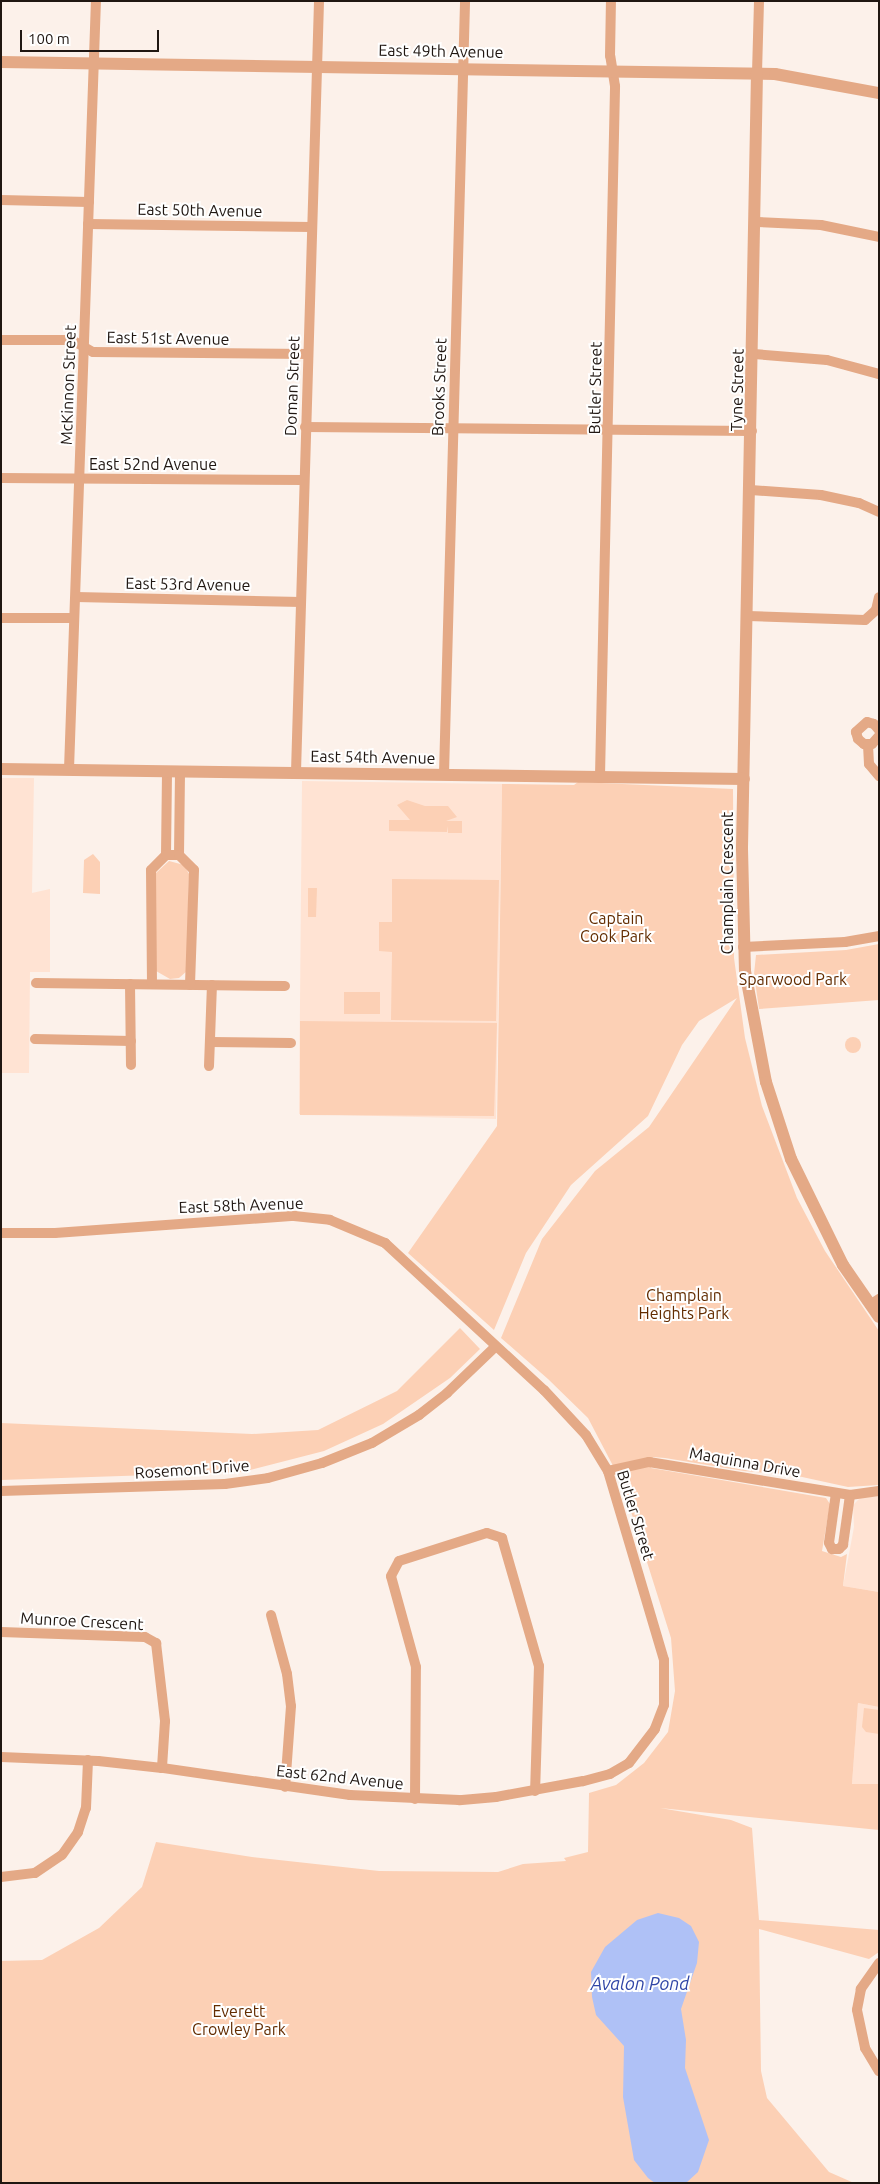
<!DOCTYPE html>
<style>
body{margin:0}
#map{position:relative;width:880px;height:2184px;overflow:hidden;background:#fcf1ea;font-family:Ubuntu,sans-serif}
div>[style]{position:absolute}
.built>*{inset:0;background:#ffe3d3}
.green>*{inset:0;background:#fcd0b5}
.round{border-radius:50%}
.water>*{inset:0;background:#afc1f6}
.minor>*{height:10px;margin:-5px;padding:0 5px;transform-origin:5px;border-radius:5px;background:#e4a986}
.tertiary>*{height:12px;margin:-6px;padding:0 6px;transform-origin:6px;border-radius:6px;background:#e4a986}
span{translate:-50% -50%;white-space:nowrap;text-align:center;line-height:1.15;-webkit-text-stroke:4px #fff;paint-order:stroke}
.street-label{font-size:16px;color:#201712}
.park-label{font-size:16px;color:#632c00}
.water-label{font-size:18px;color:#3046a7;font-style:italic}
.frame{position:absolute;inset:0;border:2px solid #201712;pointer-events:none}
.scale{position:absolute;left:20px;top:30px;width:139px;height:22px;box-sizing:border-box;border:2px solid #201712;border-top:0;padding-left:6px;font-size:15px;line-height:18px;white-space:nowrap;color:#201712;-webkit-text-stroke:4px #fff;paint-order:stroke}
</style>
<div id="map">
<div class="built">
<div style="clip-path:polygon(1px 778px,34px 778px,32px 893px,50px 889px,50px 972px,30px 972px,29px 1073px,1px 1073px)"></div>
<div style="clip-path:polygon(302px 781px,502px 784px,496px 1119px,299px 1114px)"></div>
<div style="clip-path:polygon(879px 1496px,879px 1592px,843px 1586px,854px 1527px,853px 1505px,860px 1498px)"></div>
<div style="clip-path:polygon(858px 1703px,879px 1707px,879px 1787px,852px 1784px)"></div>
</div>
<div class="green">
<div style="clip-path:polygon(578px 782px,733px 789px,734px 958px,745px 1038px,762px 1106px,797px 1198px,825px 1251px,879px 1331px,879px 1485px,848px 1487px,793px 1475px,744px 1471px,665px 1458px,653px 1457px,651px 1468px,826px 1498px,830px 1504px,822px 1551px,841px 1557px,847px 1554px,843px 1586px,879px 1592px,879px 1707px,858px 1703px,852px 1784px,879px 1784px,879px 1830px,660px 1808px,731px 1820px,752px 1828px,759px 1920px,879px 1930px,879px 1952px,869px 1959px,759px 1929px,761px 2071px,767px 2098px,829px 2172px,854px 2183px,1px 2183px,1px 1961px,42px 1960px,99px 1928px,142px 1887px,156px 1842px,252px 1857px,379px 1871px,498px 1872px,523px 1864px,566px 1861px,564px 1858px,588px 1852px,589px 1793px,616px 1785px,644px 1763px,668px 1732px,675px 1691px,671px 1638px,622px 1483px,588px 1418px,548px 1379px,501px 1338px,542px 1239px,595px 1171px,649px 1127px,737px 998px,699px 1021px,682px 1045px,648px 1116px,571px 1185px,526px 1253px,494px 1330px,408px 1253px,497px 1126px,502px 784px,574px 785px)"></div>
<div style="clip-path:polygon(407px 800px,425px 806px,448px 806px,457px 817px,446px 821px,462px 821px,462px 833px,448px 833px,448px 826px,447px 832px,389px 831px,389px 820px,410px 820px,397px 805px)"></div>
<div style="clip-path:polygon(93px 854px,100px 862px,100px 894px,83px 893px,84px 860px)"></div>
<div style="clip-path:polygon(169px 861px,184px 865px,189px 874px,187px 971px,179px 978px,170px 979px,156px 971px,156px 873px)"></div>
<div style="clip-path:polygon(392px 879px,499px 880px,496px 1021px,391px 1020px,392px 952px,379px 951px,379px 922px,392px 922px)"></div>
<div style="clip-path:polygon(308px 888px,317px 888px,316px 917px,308px 917px)"></div>
<div style="clip-path:polygon(879px 944px,879px 1000px,759px 1009px,754px 974px,756px 955px,846px 950px)"></div>
<div style="clip-path:polygon(344px 992px,380px 992px,380px 1014px,344px 1014px)"></div>
<div style="clip-path:polygon(300px 1021px,497px 1023px,494px 1116px,300px 1115px)"></div>
<div class="round" style="left:845px;top:1037px;width:16px;height:16px"></div>
<div style="clip-path:polygon(460px 1328px,480px 1349px,450px 1378px,383px 1424px,324px 1451px,242px 1472px,1px 1480px,1px 1423px,252px 1434px,318px 1430px,397px 1391px)"></div>
<div style="clip-path:polygon(864px 1708px,879px 1710px,879px 1734px,866px 1732px,862px 1727px)"></div>
</div>
<div class="water">
<div style="clip-path:polygon(658px 1913px,679px 1918px,691px 1926px,699px 1942px,697px 1963px,681px 2009px,686px 2040px,685px 2068px,709px 2140px,698px 2172px,686px 2183px,655px 2183px,648px 2178px,634px 2160px,623px 2097px,624px 2046px,596px 2015px,592px 1997px,591px 1972px,605px 1947px,637px 1920px)"></div>
</div>
<div class="minor">
<div style="left:757px;top:73px;width:72px;rotate:-88.4deg"></div>
<div style="left:1px;top:200px;width:88px;rotate:1.3deg"></div>
<div style="left:757px;top:222px;width:64px;rotate:2.7deg"></div>
<div style="left:821px;top:225px;width:59px;rotate:11.7deg"></div>
<div style="left:88px;top:224px;width:223px;rotate:0.8deg"></div>
<div style="left:1px;top:340px;width:71px"></div>
<div style="left:72px;top:340px;width:24px;rotate:30deg"></div>
<div style="left:93px;top:352px;width:215px;rotate:0.5deg"></div>
<div style="left:754px;top:354px;width:73px;rotate:4.7deg"></div>
<div style="left:827px;top:360px;width:54px;rotate:15.1deg"></div>
<div style="left:305px;top:427px;width:447px;rotate:0.5deg"></div>
<div style="left:1px;top:478px;width:303px;rotate:0.4deg"></div>
<div style="left:751px;top:490px;width:70px;rotate:4.1deg"></div>
<div style="left:821px;top:495px;width:39px;rotate:12deg"></div>
<div style="left:859px;top:503px;width:22px;rotate:24deg"></div>
<div style="left:76px;top:597px;width:225px;rotate:1.3deg"></div>
<div style="left:748px;top:616px;width:117px;rotate:2deg"></div>
<div style="left:865px;top:620px;width:15px;rotate:-42deg"></div>
<div style="left:876px;top:610px;width:13px;rotate:-77deg"></div>
<div style="left:1px;top:618px;width:72px"></div>
<div style="left:879px;top:730px;width:8px;rotate:-130deg"></div>
<div style="left:874px;top:724px;width:7px;rotate:-164deg"></div>
<div style="left:867px;top:722px;width:15px;rotate:138deg"></div>
<div style="left:856px;top:732px;width:7px;rotate:74deg"></div>
<div style="left:858px;top:739px;width:8px;rotate:40deg"></div>
<div style="left:864px;top:744px;width:8px"></div>
<div style="left:872px;top:744px;width:11px;rotate:-49deg"></div>
<div style="left:868px;top:745px;width:19px;rotate:87deg"></div>
<div style="left:869px;top:764px;width:16px;rotate:50deg"></div>
<div style="left:69px;top:769px;width:768px;rotate:-87.99deg"></div>
<div style="left:296px;top:772px;width:771px;rotate:-88.29deg"></div>
<div style="left:444px;top:774px;width:773px;rotate:-88.44deg"></div>
<div style="left:600px;top:776px;width:690px;rotate:-88.75deg"></div>
<div style="left:615px;top:86px;width:30px;rotate:-99deg"></div>
<div style="left:610px;top:56px;width:55px;rotate:-89deg"></div>
<div style="left:166px;top:855px;width:84px;rotate:-89.3deg"></div>
<div style="left:179px;top:855px;width:84px;rotate:-89.3deg"></div>
<div style="left:743px;top:947px;width:102px;rotate:-2.8deg"></div>
<div style="left:845px;top:942px;width:35px;rotate:-10deg"></div>
<div style="left:36px;top:983px;width:249px;rotate:0.7deg"></div>
<div style="left:130px;top:984px;width:81px;rotate:89.3deg"></div>
<div style="left:152px;top:984px;width:114px;rotate:-90.5deg"></div>
<div style="left:151px;top:870px;width:21px;rotate:-45deg"></div>
<div style="left:166px;top:855px;width:13px"></div>
<div style="left:179px;top:855px;width:21px;rotate:45deg"></div>
<div style="left:194px;top:870px;width:115px;rotate:92deg"></div>
<div style="left:35px;top:1039px;width:96px;rotate:1.2deg"></div>
<div style="left:211px;top:1042px;width:80px;rotate:0.7deg"></div>
<div style="left:209px;top:1066px;width:81px;rotate:-87.9deg"></div>
<div style="left:1px;top:1233px;width:54px"></div>
<div style="left:55px;top:1233px;width:240px;rotate:-4.1deg"></div>
<div style="left:294px;top:1216px;width:36px;rotate:6deg"></div>
<div style="left:330px;top:1220px;width:60px;rotate:22.7deg"></div>
<div style="left:385px;top:1243px;width:217px;rotate:42.8deg"></div>
<div style="left:544px;top:1390px;width:62px;rotate:47deg"></div>
<div style="left:586px;top:1435px;width:42px;rotate:58.6deg"></div>
<div style="left:608px;top:1471px;width:197px;rotate:73.5deg"></div>
<div style="left:664px;top:1660px;width:45px;rotate:90deg"></div>
<div style="left:664px;top:1705px;width:26px;rotate:111deg"></div>
<div style="left:655px;top:1729px;width:43px;rotate:127.4deg"></div>
<div style="left:629px;top:1763px;width:22px;rotate:150deg"></div>
<div style="left:610px;top:1774px;width:28px;rotate:165deg"></div>
<div style="left:583px;top:1781px;width:88px;rotate:169.6deg"></div>
<div style="left:496px;top:1797px;width:37px;rotate:175deg"></div>
<div style="left:459px;top:1800px;width:109px;rotate:-177.4deg"></div>
<div style="left:350px;top:1795px;width:190px;rotate:-171.8deg"></div>
<div style="left:162px;top:1768px;width:64px;rotate:-173.8deg"></div>
<div style="left:98px;top:1761px;width:97px;rotate:-177.6deg"></div>
<div style="left:870px;top:1305px;width:11px;rotate:-34deg"></div>
<div style="left:608px;top:1471px;width:42px;rotate:-12.4deg"></div>
<div style="left:649px;top:1462px;width:204px;rotate:9.3deg"></div>
<div style="left:850px;top:1495px;width:29px;rotate:-8deg"></div>
<div style="left:1px;top:1491px;width:224px;rotate:-1.8deg"></div>
<div style="left:225px;top:1484px;width:43px;rotate:-7.9deg"></div>
<div style="left:268px;top:1478px;width:56px;rotate:-15.5deg"></div>
<div style="left:322px;top:1463px;width:54px;rotate:-21.8deg"></div>
<div style="left:372px;top:1443px;width:55px;rotate:-30.8deg"></div>
<div style="left:419px;top:1415px;width:36px;rotate:-38deg"></div>
<div style="left:447px;top:1393px;width:66px;rotate:-43.8deg"></div>
<div style="left:836px;top:1493px;width:50px;rotate:98deg"></div>
<div style="left:829px;top:1543px;width:7px;rotate:63deg"></div>
<div style="left:832px;top:1549px;width:7px"></div>
<div style="left:839px;top:1549px;width:6px;rotate:-45deg"></div>
<div style="left:843px;top:1545px;width:50px;rotate:-82deg"></div>
<div style="left:271px;top:1615px;width:61px;rotate:74.8deg"></div>
<div style="left:287px;top:1674px;width:32px;rotate:83deg"></div>
<div style="left:291px;top:1706px;width:81px;rotate:94.2deg"></div>
<div style="left:1px;top:1632px;width:144px;rotate:2deg"></div>
<div style="left:145px;top:1637px;width:13px;rotate:29deg"></div>
<div style="left:156px;top:1643px;width:79px;rotate:83.4deg"></div>
<div style="left:165px;top:1721px;width:47px;rotate:93.7deg"></div>
<div style="left:415px;top:1799px;width:132px;rotate:-89.6deg"></div>
<div style="left:416px;top:1667px;width:94px;rotate:-105.4deg"></div>
<div style="left:391px;top:1576px;width:17px;rotate:-62deg"></div>
<div style="left:399px;top:1561px;width:92px;rotate:-17.7deg"></div>
<div style="left:487px;top:1533px;width:16px;rotate:18deg"></div>
<div style="left:502px;top:1538px;width:133px;rotate:73.9deg"></div>
<div style="left:539px;top:1666px;width:125px;rotate:91.8deg"></div>
<div style="left:1px;top:1877px;width:34px;rotate:-7deg"></div>
<div style="left:35px;top:1873px;width:32px;rotate:-34deg"></div>
<div style="left:62px;top:1855px;width:28px;rotate:-55deg"></div>
<div style="left:78px;top:1832px;width:25px;rotate:-72deg"></div>
<div style="left:86px;top:1808px;width:48px;rotate:-87.6deg"></div>
<div style="left:879px;top:1963px;width:32px;rotate:125deg"></div>
<div style="left:861px;top:1989px;width:21px;rotate:101deg"></div>
<div style="left:857px;top:2010px;width:39px;rotate:78deg"></div>
<div style="left:865px;top:2048px;width:27px;rotate:59deg"></div>
</div>
<div class="tertiary">
<div style="left:1px;top:62px;width:774px;rotate:0.89deg"></div>
<div style="left:775px;top:74px;width:106px;rotate:10.4deg"></div>
<div style="left:757px;top:73px;width:776px;rotate:91.11deg"></div>
<div style="left:742px;top:849px;width:122px;rotate:88.6deg"></div>
<div style="left:745px;top:971px;width:113px;rotate:79.3deg"></div>
<div style="left:766px;top:1082px;width:81px;rotate:72deg"></div>
<div style="left:791px;top:1159px;width:118px;rotate:63.9deg"></div>
<div style="left:843px;top:1265px;width:63px;rotate:55.3deg"></div>
<div style="left:1px;top:769px;width:743px;rotate:0.77deg"></div>
</div>
<div class="street-label">
<span style="left:441px;top:51px;rotate:1deg">East 49th Avenue</span>
<span style="left:200px;top:210px;rotate:1deg">East 50th Avenue</span>
<span style="left:168px;top:338px;rotate:1deg">East 51st Avenue</span>
<span style="left:68px;top:385px;rotate:-88deg">McKinnon Street</span>
<span style="left:292px;top:386px;rotate:-88deg">Doman Street</span>
<span style="left:439px;top:387px;rotate:-88deg">Brooks Street</span>
<span style="left:595px;top:388px;rotate:-89deg">Butler Street</span>
<span style="left:737px;top:390px;rotate:-89deg">Tyne Street</span>
<span style="left:153px;top:464px">East 52nd Avenue</span>
<span style="left:188px;top:584px;rotate:1deg">East 53rd Avenue</span>
<span style="left:373px;top:757px;rotate:1deg">East 54th Avenue</span>
<span style="left:727px;top:883px;rotate:-90deg">Champlain Crescent</span>
<span style="left:241px;top:1205px;rotate:-2deg">East 58th Avenue</span>
<span style="left:745px;top:1462px;rotate:10deg">Maquinna Drive</span>
<span style="left:192px;top:1469px;rotate:-4deg">Rosemont Drive</span>
<span style="left:636px;top:1515px;rotate:73deg">Butler Street</span>
<span style="left:82px;top:1621px;rotate:3deg">Munroe Crescent</span>
<span style="left:340px;top:1777px;rotate:6deg">East 62nd Avenue</span>
</div>
<div class="park-label">
<span style="left:616px;top:927px">Captain<br>Cook Park</span>
<span style="left:793px;top:979px">Sparwood Park</span>
<span style="left:684px;top:1304px">Champlain<br>Heights Park</span>
<span style="left:239px;top:2020px">Everett<br>Crowley Park</span>
</div>
<div class="water-label">
<span style="left:640px;top:1983px">Avalon Pond</span>
</div>
<div class="frame"></div>
<div class="scale">100 m</div>
</div>
